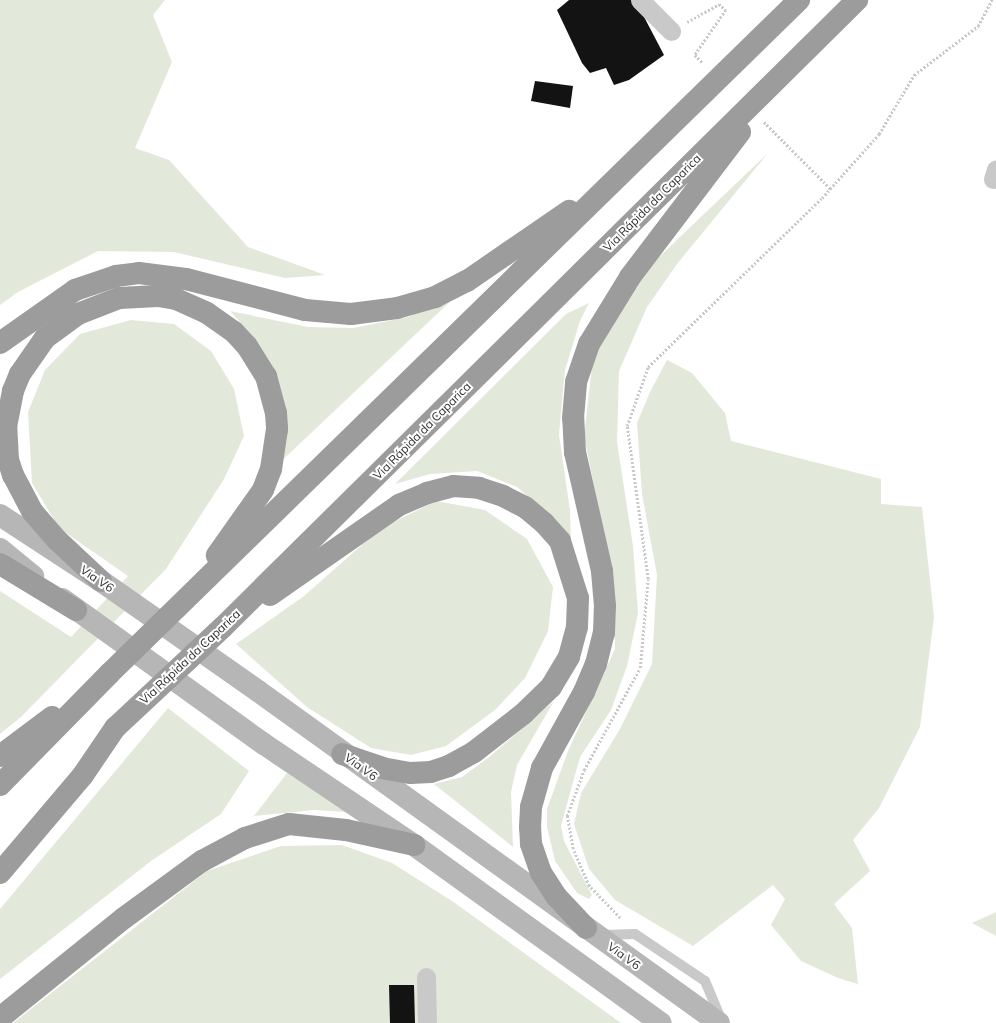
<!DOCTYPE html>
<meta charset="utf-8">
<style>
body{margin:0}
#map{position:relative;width:996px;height:1023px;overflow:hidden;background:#fff;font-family:Mulish,sans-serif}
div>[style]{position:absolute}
.green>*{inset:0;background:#e2e9da}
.building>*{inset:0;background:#131313}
.path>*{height:2.5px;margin-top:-1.25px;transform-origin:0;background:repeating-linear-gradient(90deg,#c9c9c9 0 2px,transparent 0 4px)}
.service>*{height:10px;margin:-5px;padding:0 5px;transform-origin:5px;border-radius:5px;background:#c9c9c9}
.minor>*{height:19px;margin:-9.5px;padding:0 9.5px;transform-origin:9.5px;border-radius:9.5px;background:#c9c9c9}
.secondary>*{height:22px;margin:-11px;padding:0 11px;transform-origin:11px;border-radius:11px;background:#b6b6b6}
.trunk>*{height:22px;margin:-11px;padding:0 11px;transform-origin:11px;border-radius:11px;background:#9c9c9c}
span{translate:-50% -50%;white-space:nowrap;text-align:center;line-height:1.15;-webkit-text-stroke:4px #fff;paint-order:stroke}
.street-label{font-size:12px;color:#2c2c2c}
</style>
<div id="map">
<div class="green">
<div style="clip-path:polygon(0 0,165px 0,153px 15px,172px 62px,135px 148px,169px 160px,248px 247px,325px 275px,285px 278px,174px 252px,98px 251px,18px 292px,0 305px)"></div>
<div style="clip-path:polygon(768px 153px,677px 264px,647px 307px,619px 371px,617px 442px,633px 546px,638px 613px,627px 666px,611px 710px,580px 757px,561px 826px,564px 841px,592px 895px,589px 899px,577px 893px,555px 861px,547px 827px,547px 809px,568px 751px,615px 649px,614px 586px,584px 436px,593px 357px,636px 279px)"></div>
<div style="clip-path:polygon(455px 297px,274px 468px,284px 421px,248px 331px,230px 311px,308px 327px,353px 328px,408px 317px)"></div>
<div style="clip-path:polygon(589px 303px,580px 321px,565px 370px,559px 435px,570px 510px,571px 541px,560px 525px,517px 487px,477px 471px,430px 474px,395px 484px,566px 314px)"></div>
<div style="clip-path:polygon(131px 320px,174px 324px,211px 351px,234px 389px,244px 436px,224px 479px,166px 569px,21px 717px,0 734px,0 591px,71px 637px,128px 576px,59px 528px,32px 483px,28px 412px,45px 370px,80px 334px)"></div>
<div style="clip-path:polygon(667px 360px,692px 373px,725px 413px,731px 441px,881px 479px,881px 504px,922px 507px,934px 617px,920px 727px,879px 808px,853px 840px,870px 871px,834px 904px,852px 928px,858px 984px,838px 978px,801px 961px,771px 925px,785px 899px,773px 885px,693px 946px,615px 900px,589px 869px,574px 824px,581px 793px,620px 729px,652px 664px,657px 575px,642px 494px,637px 423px,650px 392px)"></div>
<div style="clip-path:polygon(436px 501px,485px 510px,527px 539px,553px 587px,548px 631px,525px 678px,495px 710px,446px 746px,411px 755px,371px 748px,307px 707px,236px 644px,304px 596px,381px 528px)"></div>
<div style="clip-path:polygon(554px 701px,517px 765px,511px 792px,513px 847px,434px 784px,462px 777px,488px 758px)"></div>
<div style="clip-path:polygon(168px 708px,249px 771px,221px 814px,151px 861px,0 979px,0 909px)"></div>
<div style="clip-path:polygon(287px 773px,347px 812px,314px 810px,254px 816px)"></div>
<div style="clip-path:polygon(342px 845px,392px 863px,452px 901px,621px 1023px,13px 1023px,207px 871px,281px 846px)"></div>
<div style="clip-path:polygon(996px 912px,996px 936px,972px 923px)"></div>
</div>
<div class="building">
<div style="clip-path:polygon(569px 0,631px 0,642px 13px,664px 55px,629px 80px,614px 85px,606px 68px,590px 73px,582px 63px,557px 10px)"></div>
<div style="clip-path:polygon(535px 81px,573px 86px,570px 108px,531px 101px)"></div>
<div style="clip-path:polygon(389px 985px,414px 985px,415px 1023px,390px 1023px)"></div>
</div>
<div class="path">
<div style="left:687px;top:22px;width:37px;rotate:-29deg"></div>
<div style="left:719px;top:4px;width:9px;rotate:41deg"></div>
<div style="left:726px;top:10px;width:55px;rotate:124.6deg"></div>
<div style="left:695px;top:55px;width:11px;rotate:45deg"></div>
<div style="left:764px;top:122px;width:95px;rotate:45deg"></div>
<div style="left:620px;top:918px;width:45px;rotate:-134.1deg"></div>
<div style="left:589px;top:886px;width:40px;rotate:-113.4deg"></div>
<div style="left:573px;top:849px;width:34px;rotate:-100deg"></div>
<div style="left:567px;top:816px;width:49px;rotate:-69.7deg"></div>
<div style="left:584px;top:770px;width:116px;rotate:-61.2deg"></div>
<div style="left:640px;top:668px;width:89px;rotate:-84.9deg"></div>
<div style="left:648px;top:579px;width:154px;rotate:-97.8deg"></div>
<div style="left:627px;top:426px;width:63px;rotate:-70.4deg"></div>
<div style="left:648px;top:367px;width:243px;rotate:-44.2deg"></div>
<div style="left:822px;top:198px;width:86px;rotate:-48.3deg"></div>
<div style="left:879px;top:134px;width:69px;rotate:-59.3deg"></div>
<div style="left:914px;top:75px;width:81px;rotate:-37.4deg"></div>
<div style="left:978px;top:26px;width:30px;rotate:-62deg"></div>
</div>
<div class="service">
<div style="left:603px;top:935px;width:32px;rotate:-2deg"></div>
<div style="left:635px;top:934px;width:84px;rotate:33.9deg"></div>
<div style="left:705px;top:981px;width:41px;rotate:67.2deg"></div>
</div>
<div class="minor">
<div style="left:640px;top:0;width:44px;rotate:45deg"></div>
<div style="left:993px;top:179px;width:10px;rotate:-73deg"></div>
<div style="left:426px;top:977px;width:46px;rotate:88.8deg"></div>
</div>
<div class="secondary">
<div style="left:0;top:515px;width:121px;rotate:33.2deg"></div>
<div style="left:101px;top:581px;width:192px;rotate:35deg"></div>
<div style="left:258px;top:691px;width:568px;rotate:35.76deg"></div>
<div style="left:0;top:549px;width:43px;rotate:39.3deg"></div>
<div style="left:62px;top:599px;width:249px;rotate:35.7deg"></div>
<div style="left:264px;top:744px;width:181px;rotate:34deg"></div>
<div style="left:414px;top:845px;width:304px;rotate:35.8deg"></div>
</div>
<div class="trunk">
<div style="left:0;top:343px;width:92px;rotate:-35.2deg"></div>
<div style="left:75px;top:290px;width:43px;rotate:-18.9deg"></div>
<div style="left:116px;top:276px;width:23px;rotate:-7deg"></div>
<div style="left:139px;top:273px;width:47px;rotate:7.3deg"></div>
<div style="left:186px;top:279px;width:123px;rotate:14.6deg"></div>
<div style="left:305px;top:310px;width:46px;rotate:5deg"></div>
<div style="left:351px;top:314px;width:46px;rotate:-7.4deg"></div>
<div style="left:397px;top:308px;width:40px;rotate:-16deg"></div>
<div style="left:435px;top:297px;width:36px;rotate:-27deg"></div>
<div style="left:467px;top:281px;width:124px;rotate:-34.5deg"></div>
<div style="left:0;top:564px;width:89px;rotate:31.2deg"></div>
<div style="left:101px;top:581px;width:60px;rotate:-137deg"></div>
<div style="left:57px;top:540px;width:38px;rotate:-131deg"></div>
<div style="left:32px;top:511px;width:41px;rotate:-117.8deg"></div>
<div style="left:13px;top:475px;width:16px;rotate:-108deg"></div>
<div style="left:8px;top:460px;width:33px;rotate:-93deg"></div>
<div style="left:6px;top:427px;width:37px;rotate:-79deg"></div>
<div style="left:13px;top:391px;width:18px;rotate:-68deg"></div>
<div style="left:20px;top:374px;width:44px;rotate:-55.2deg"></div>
<div style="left:45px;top:338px;width:41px;rotate:-36deg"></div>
<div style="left:78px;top:314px;width:44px;rotate:-21.3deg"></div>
<div style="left:119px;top:298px;width:39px;rotate:-3deg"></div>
<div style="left:158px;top:296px;width:18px;rotate:9deg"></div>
<div style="left:176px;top:299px;width:34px;rotate:24deg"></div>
<div style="left:207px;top:313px;width:33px;rotate:35deg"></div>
<div style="left:234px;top:332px;width:19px;rotate:47deg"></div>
<div style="left:247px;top:346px;width:36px;rotate:58deg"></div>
<div style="left:266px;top:376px;width:38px;rotate:75deg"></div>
<div style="left:276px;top:413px;width:16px;rotate:86deg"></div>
<div style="left:277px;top:429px;width:40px;rotate:98.5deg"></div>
<div style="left:271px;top:469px;width:22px;rotate:111deg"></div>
<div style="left:263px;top:490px;width:80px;rotate:125.3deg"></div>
<div style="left:270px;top:595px;width:157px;rotate:-34.9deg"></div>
<div style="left:399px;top:505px;width:30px;rotate:-23deg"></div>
<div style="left:427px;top:493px;width:27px;rotate:-15deg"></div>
<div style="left:453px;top:486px;width:26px;rotate:4deg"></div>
<div style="left:479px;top:488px;width:25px;rotate:18deg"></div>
<div style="left:503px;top:496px;width:25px;rotate:27deg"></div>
<div style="left:525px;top:507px;width:25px;rotate:40deg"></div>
<div style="left:544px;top:523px;width:24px;rotate:48deg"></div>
<div style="left:560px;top:541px;width:60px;rotate:72.5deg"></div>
<div style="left:578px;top:598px;width:29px;rotate:92deg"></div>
<div style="left:577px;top:627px;width:31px;rotate:105deg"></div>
<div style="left:569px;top:657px;width:35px;rotate:121deg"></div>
<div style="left:551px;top:687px;width:39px;rotate:136deg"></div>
<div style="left:523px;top:714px;width:62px;rotate:142.2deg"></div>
<div style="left:474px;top:752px;width:29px;rotate:151deg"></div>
<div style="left:449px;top:766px;width:19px;rotate:162deg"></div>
<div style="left:431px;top:772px;width:21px;rotate:177deg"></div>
<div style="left:410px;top:773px;width:27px;rotate:-170deg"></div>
<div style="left:383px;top:768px;width:43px;rotate:-161.1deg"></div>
<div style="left:0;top:756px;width:65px;rotate:-36.9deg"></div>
<div style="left:0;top:785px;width:156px;rotate:-45.5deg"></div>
<div style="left:109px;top:674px;width:965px;rotate:-44.33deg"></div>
<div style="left:0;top:873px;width:128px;rotate:-49.7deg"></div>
<div style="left:83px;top:775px;width:57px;rotate:-55.8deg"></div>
<div style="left:115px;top:728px;width:148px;rotate:-43.1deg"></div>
<div style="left:223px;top:627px;width:892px;rotate:-44.68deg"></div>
<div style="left:586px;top:928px;width:44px;rotate:-133.2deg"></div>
<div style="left:556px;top:896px;width:27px;rotate:-123deg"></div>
<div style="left:541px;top:873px;width:31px;rotate:-109deg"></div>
<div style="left:531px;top:844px;width:17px;rotate:-93deg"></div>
<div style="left:530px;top:827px;width:20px;rotate:-87deg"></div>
<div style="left:531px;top:807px;width:41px;rotate:-74.2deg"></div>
<div style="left:542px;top:768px;width:87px;rotate:-61.1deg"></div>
<div style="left:584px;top:692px;width:30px;rotate:-67deg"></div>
<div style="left:596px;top:664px;width:32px;rotate:-76deg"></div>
<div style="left:604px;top:633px;width:27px;rotate:-88deg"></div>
<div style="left:605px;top:606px;width:35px;rotate:-95deg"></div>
<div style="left:602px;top:571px;width:122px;rotate:-102.8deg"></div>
<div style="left:575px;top:452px;width:34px;rotate:-93deg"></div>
<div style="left:573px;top:418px;width:36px;rotate:-85deg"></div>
<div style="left:576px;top:382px;width:40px;rotate:-71.1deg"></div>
<div style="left:589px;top:344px;width:79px;rotate:-58.5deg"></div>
<div style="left:630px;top:277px;width:182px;rotate:-52.8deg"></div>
<div style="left:0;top:1018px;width:159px;rotate:-38.9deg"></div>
<div style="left:124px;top:918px;width:97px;rotate:-36.2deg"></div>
<div style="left:202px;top:861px;width:49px;rotate:-28.1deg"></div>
<div style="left:245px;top:838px;width:46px;rotate:-17.7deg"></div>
<div style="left:289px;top:824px;width:57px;rotate:6deg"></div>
<div style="left:346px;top:830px;width:70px;rotate:12.4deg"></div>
</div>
<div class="street-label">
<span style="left:652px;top:203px;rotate:-45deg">Via Rápida da Caparica</span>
<span style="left:422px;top:431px;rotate:-45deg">Via Rápida da Caparica</span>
<span style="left:97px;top:579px;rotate:34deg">Via V6</span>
<span style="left:190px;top:657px;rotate:-43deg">Via Rápida da Caparica</span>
<span style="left:361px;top:767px;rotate:36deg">Via V6</span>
<span style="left:624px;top:956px;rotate:36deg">Via V6</span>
</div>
</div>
